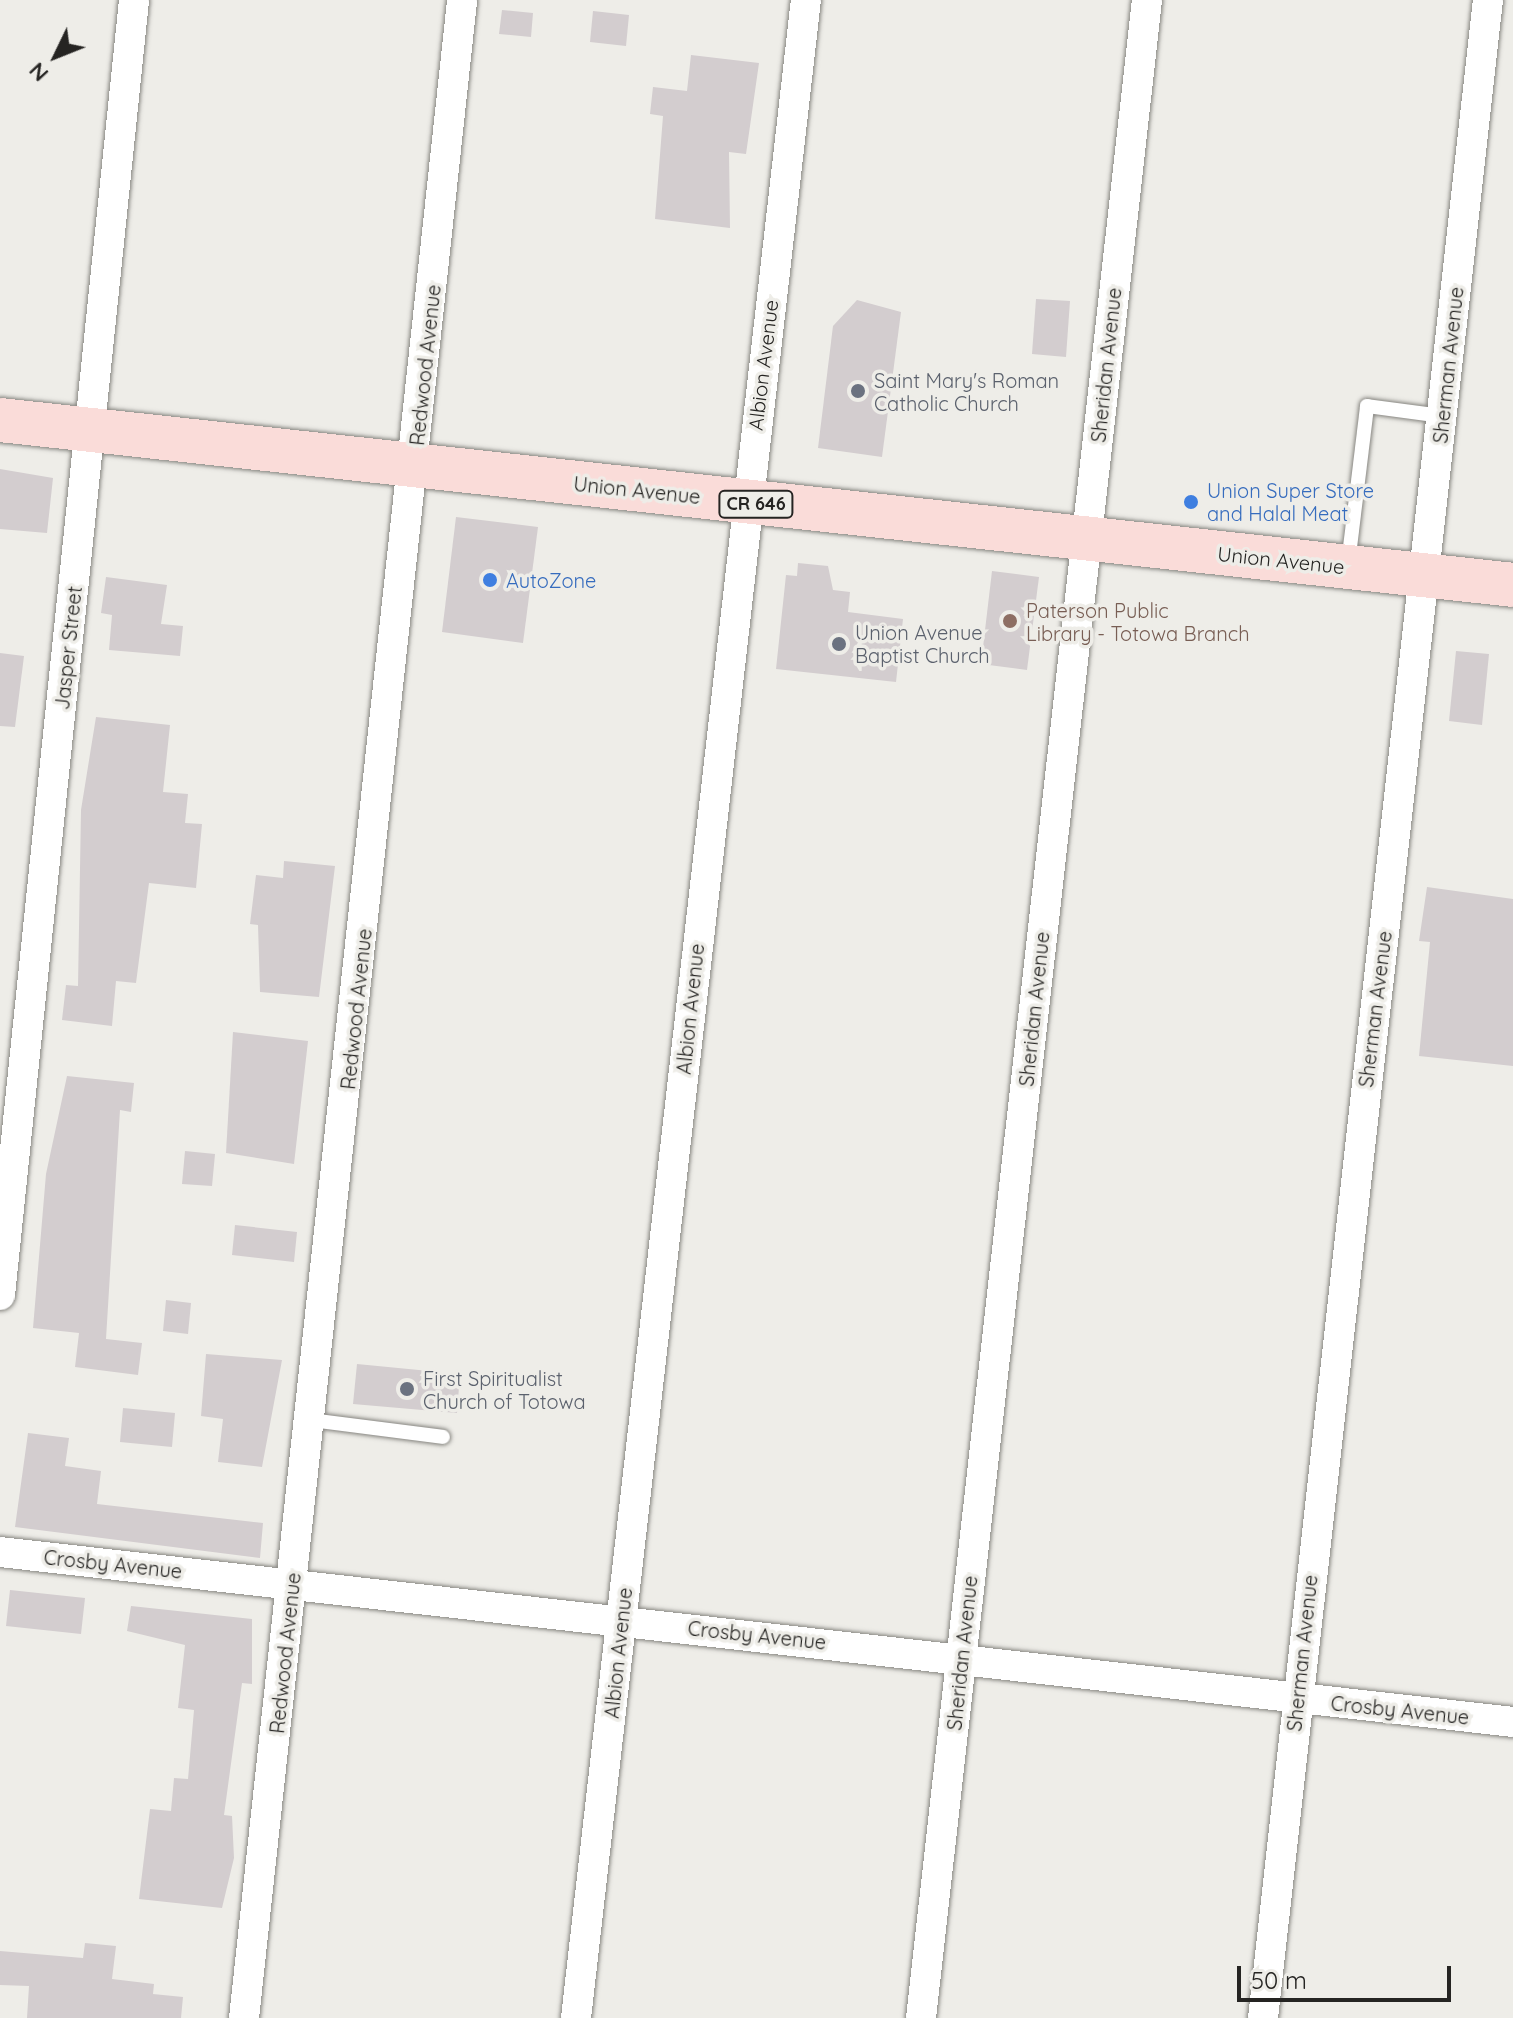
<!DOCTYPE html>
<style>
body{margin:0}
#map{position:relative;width:1513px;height:2018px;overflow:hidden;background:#eeede8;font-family:Quicksand,sans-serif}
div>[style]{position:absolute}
.building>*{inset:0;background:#d3cdcf}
.roads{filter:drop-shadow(0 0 2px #878681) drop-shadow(0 0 2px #878681)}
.service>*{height:14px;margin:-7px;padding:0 7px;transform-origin:7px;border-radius:7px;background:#fff}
.minor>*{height:30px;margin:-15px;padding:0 15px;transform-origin:15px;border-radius:15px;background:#fff}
.primary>*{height:44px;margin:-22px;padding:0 22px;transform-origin:22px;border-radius:22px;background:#fadcd9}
.dots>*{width:22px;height:22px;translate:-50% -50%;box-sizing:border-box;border:4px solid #eeede8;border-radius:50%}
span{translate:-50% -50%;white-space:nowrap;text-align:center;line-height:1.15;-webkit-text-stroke:7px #eeede8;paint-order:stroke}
.shield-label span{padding:2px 6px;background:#eeede8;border:2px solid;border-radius:6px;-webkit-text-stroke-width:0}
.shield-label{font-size:18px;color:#252422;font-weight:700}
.street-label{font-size:20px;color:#252422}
.worship-label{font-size:20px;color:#5b616d}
.left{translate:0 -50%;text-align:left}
.shop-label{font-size:20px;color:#366cbe}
.education-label{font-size:20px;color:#785e54}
.north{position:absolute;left:16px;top:16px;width:80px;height:80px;-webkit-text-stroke:6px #eeede8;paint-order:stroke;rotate:227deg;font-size:22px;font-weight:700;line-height:32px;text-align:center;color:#252422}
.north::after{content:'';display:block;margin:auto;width:28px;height:36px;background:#252422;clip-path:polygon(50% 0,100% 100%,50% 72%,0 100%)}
.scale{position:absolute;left:1237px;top:1966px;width:214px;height:36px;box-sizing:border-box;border:4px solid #252422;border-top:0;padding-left:10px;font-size:24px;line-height:28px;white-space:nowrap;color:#252422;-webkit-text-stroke:6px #eeede8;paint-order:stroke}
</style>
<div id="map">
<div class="building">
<div style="clip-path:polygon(502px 10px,533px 13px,531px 37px,499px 34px)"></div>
<div style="clip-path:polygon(593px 11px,629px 15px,626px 46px,590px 42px)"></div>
<div style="clip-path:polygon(691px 55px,759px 63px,746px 154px,729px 152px,730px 228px,655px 219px,663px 116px,650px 114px,653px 87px,687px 91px)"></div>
<div style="clip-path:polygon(1036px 299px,1070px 301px,1066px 357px,1032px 354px)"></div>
<div style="clip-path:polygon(857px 300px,901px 312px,882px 457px,818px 448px,833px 326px)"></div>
<div style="clip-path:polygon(0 469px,53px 478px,47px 533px,0 529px)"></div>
<div style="clip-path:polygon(456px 517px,538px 527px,523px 643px,442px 632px)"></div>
<div style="clip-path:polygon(798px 563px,828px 566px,833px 590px,850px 592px,848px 612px,903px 619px,896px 682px,776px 669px,786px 575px,797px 576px)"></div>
<div style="clip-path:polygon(992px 571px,1039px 577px,1027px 670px,981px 664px)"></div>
<div style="clip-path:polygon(106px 577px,167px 585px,161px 624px,183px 626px,180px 656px,109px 650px,112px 615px,101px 613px)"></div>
<div style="clip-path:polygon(1456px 651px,1489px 654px,1482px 725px,1449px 721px)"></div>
<div style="clip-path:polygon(0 653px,24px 656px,15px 727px,0 726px)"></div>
<div style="clip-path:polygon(96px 717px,170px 725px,163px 792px,188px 794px,185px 823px,202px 824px,196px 888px,149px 883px,136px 983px,116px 981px,112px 1026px,62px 1020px,66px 985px,78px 986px,81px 810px)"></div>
<div style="clip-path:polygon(284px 861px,335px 866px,319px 997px,260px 992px,258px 925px,250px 924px,256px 875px,283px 878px)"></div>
<div style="clip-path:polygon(1427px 887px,1513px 899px,1513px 1066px,1419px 1056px,1430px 942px,1419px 941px)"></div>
<div style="clip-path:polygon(233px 1032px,308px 1041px,294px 1164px,226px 1153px)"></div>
<div style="clip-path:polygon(67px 1076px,134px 1083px,131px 1112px,120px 1110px,106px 1339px,142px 1343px,138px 1375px,75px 1367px,79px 1333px,33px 1328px,46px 1174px)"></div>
<div style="clip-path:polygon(185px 1151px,215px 1154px,212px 1186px,182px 1184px)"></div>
<div style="clip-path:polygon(235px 1225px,297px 1232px,294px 1262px,232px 1255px)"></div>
<div style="clip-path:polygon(166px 1300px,191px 1303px,188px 1334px,163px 1331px)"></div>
<div style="clip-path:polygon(206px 1354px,282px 1360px,262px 1467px,218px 1462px,223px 1419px,201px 1416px)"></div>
<div style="clip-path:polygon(357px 1364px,460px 1374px,457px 1413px,353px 1404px)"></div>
<div style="clip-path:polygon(123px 1408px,175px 1413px,172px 1447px,120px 1442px)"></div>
<div style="clip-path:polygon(28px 1433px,69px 1438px,65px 1466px,101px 1471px,97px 1504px,263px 1523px,260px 1558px,15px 1527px)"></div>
<div style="clip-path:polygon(10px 1590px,85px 1598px,81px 1634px,6px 1626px)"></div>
<div style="clip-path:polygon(131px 1606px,252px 1619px,252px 1684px,242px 1683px,224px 1815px,232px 1816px,234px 1858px,222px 1908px,139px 1899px,150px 1809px,171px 1811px,174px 1778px,188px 1779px,194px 1710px,178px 1708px,185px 1645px,127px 1631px)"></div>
<div style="clip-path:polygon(85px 1943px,116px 1946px,112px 1979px,154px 1984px,153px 1994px,183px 1997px,181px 2018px,27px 2018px,29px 1986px,0 1985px,0 1951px,83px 1958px)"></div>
</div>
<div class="roads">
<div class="service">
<div style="left:1348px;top:564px;width:159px;rotate:-83.1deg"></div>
<div style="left:1367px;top:406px;width:76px;rotate:7.6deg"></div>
<div style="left:311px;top:1420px;width:133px;rotate:7.3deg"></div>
</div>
<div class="minor">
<div style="left:0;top:1295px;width:1302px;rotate:-84.09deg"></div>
<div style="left:0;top:1552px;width:1523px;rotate:6.41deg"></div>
<div style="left:244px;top:2018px;width:2030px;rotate:-83.83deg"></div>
<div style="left:576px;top:2018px;width:2031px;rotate:-83.5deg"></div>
<div style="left:921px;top:2018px;width:2031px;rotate:-83.61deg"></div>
<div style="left:1263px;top:2018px;width:2031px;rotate:-83.64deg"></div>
</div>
<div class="primary">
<div style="left:0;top:420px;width:1522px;rotate:6.22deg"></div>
</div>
</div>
<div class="dots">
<div style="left:858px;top:391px;background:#6b7280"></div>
<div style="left:1191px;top:502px;background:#3f7fe0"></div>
<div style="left:490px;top:580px;background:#3f7fe0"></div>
<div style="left:1010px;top:621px;background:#8d6e63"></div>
<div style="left:839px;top:644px;background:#6b7280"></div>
<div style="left:407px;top:1389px;background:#6b7280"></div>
</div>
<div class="shield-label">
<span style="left:756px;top:504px">CR 646</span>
</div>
<div class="street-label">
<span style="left:425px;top:365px;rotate:-84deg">Redwood Avenue</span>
<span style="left:763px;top:365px;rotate:-83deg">Albion Avenue</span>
<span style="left:1106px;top:365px;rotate:-84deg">Sheridan Avenue</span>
<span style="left:1448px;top:365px;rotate:-84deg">Sherman Avenue</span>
<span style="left:637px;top:490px;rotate:6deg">Union Avenue</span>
<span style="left:1281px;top:560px;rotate:6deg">Union Avenue</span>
<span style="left:68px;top:648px;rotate:-84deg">Jasper Street</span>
<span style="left:356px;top:1009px;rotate:-84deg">Redwood Avenue</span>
<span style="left:690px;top:1009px;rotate:-84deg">Albion Avenue</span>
<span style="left:1034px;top:1009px;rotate:-84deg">Sheridan Avenue</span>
<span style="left:1375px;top:1009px;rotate:-83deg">Sherman Avenue</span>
<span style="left:113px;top:1564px;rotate:6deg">Crosby Avenue</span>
<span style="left:757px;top:1635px;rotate:6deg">Crosby Avenue</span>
<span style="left:285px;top:1653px;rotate:-84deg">Redwood Avenue</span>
<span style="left:618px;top:1653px;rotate:-84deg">Albion Avenue</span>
<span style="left:962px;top:1653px;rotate:-84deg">Sheridan Avenue</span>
<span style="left:1302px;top:1653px;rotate:-84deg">Sherman Avenue</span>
<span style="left:1400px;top:1710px;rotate:6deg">Crosby Avenue</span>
</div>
<div class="worship-label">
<span class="left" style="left:874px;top:392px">Saint Mary's Roman<br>Catholic Church</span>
<span class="left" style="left:855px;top:644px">Union Avenue<br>Baptist Church</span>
<span class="left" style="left:423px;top:1390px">First Spiritualist<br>Church of Totowa</span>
</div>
<div class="shop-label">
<span class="left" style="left:1207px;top:502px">Union Super Store<br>and Halal Meat</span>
<span class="left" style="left:506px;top:580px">AutoZone</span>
</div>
<div class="education-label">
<span class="left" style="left:1026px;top:622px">Paterson Public<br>Library - Totowa Branch</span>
</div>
<div class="north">N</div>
<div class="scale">50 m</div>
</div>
